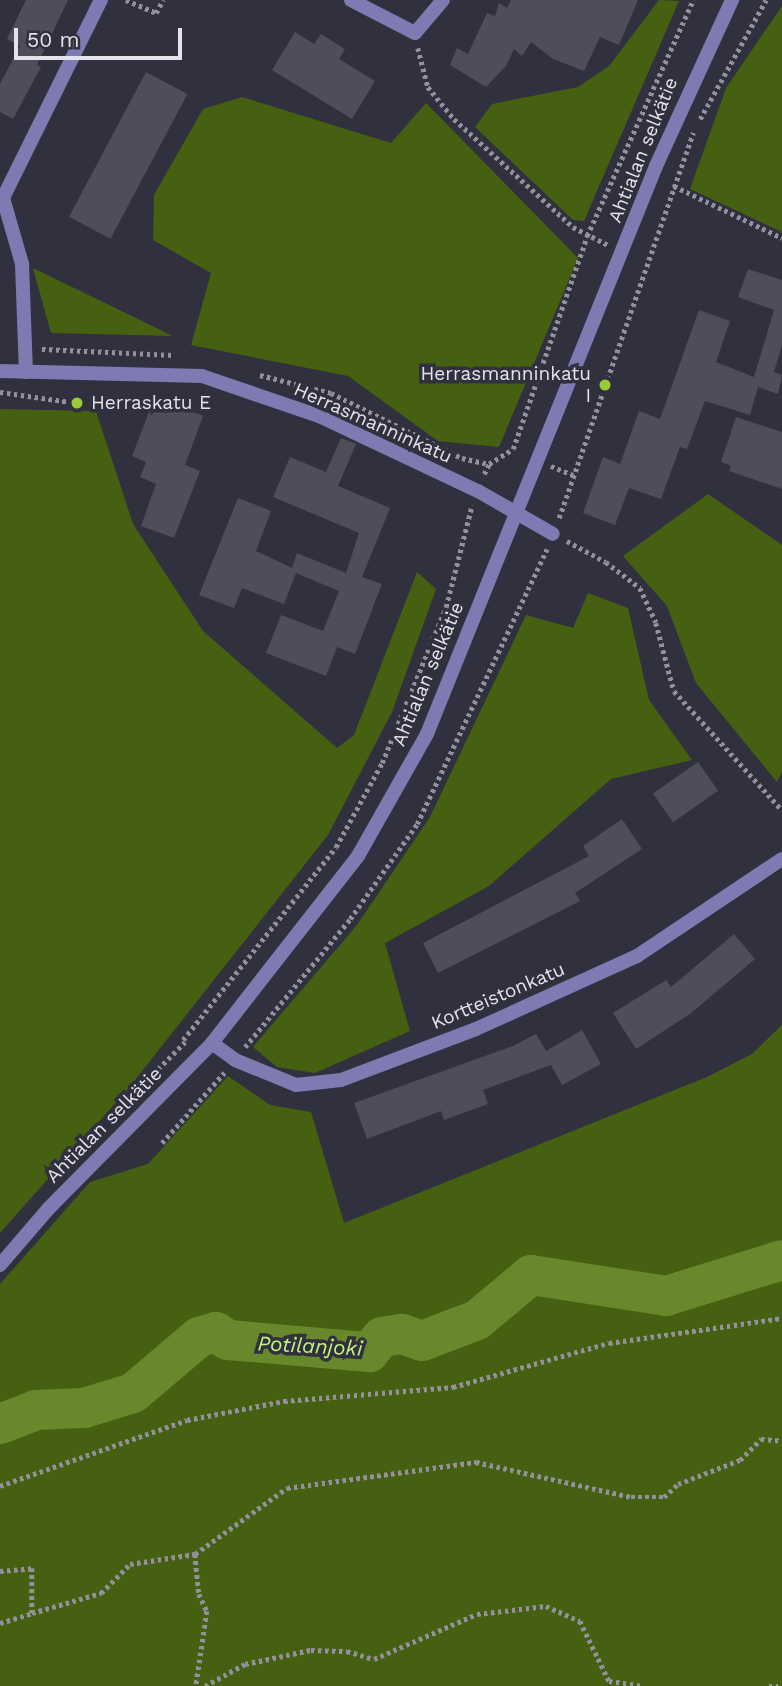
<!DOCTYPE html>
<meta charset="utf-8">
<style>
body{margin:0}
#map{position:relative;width:782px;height:1686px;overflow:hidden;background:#31303e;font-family:"Work Sans",sans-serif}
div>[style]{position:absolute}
.green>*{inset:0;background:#466012}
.river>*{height:40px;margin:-20px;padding:0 20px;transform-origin:20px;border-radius:20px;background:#68892b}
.building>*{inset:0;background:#4e4d5c;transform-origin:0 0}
.path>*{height:4.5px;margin-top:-2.25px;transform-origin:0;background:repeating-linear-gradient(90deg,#92919d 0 3.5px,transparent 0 7px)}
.minor>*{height:14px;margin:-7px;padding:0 7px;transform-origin:7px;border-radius:7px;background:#7f7ab1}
.tertiary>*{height:14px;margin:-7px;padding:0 7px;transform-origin:7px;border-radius:7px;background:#7f7ab1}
.dots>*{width:19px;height:19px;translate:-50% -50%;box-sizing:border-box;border:4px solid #31303e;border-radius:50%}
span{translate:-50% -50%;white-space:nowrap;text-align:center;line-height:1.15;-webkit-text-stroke:7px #31303e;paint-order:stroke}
.street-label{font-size:19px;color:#e3e3ec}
.poi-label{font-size:19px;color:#e3e3ec}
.right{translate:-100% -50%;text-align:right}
.left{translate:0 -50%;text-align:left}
.water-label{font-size:21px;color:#c4f37b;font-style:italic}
.scale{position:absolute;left:14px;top:28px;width:168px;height:32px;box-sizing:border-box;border:4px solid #e3e3ec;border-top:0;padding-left:9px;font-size:21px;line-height:24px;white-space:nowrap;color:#e3e3ec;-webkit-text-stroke:5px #31303e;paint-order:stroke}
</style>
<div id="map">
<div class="green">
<i style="clip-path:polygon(659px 0,679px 1px,584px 221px,573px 220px,475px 127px,492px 104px,578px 87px,609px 66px)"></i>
<i style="clip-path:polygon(782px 6px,782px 232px,690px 189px,726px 88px)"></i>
<i style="clip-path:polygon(242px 97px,391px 143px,426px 103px,578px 258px,499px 447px,438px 441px,348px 376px,191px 345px,211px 273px,153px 240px,154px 195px,203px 109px)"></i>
<i style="clip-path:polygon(33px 268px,173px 336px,51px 333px)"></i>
<i style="clip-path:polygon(0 409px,96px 411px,133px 524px,203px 631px,337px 748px,354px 735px,417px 572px,436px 589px,392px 712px,328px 835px,128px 1089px,0 1233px)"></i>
<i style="clip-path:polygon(708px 494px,782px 545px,782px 772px,777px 782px,696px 683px,667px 606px,623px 556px)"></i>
<i style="clip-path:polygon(588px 593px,628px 608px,649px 700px,692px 760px,611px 779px,489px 886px,385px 943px,410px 1031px,315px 1073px,277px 1067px,253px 1047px,357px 925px,430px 817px,526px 615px,573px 628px)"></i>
<i style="clip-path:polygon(782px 1025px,782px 1686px,0 1686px,0 1284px,90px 1182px,148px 1164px,228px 1076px,270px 1105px,311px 1112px,344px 1223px,707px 1077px,752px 1054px)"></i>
</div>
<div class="river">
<i style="left:0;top:1424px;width:39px;rotate:-21deg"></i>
<i style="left:36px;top:1410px;width:48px;rotate:-2.4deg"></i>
<i style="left:84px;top:1408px;width:51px;rotate:-17deg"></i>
<i style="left:133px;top:1393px;width:87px;rotate:-40.3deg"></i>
<i style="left:199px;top:1337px;width:18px;rotate:-16deg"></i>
<i style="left:216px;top:1332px;width:14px;rotate:34deg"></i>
<i style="left:228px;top:1340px;width:142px;rotate:4.9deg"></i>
<i style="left:369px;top:1352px;width:20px;rotate:-49deg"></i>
<i style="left:382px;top:1337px;width:20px;rotate:-9deg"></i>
<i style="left:402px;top:1334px;width:21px;rotate:19deg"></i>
<i style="left:422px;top:1341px;width:59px;rotate:-20.9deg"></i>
<i style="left:477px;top:1320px;width:70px;rotate:-39.8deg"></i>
<i style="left:531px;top:1275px;width:137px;rotate:8.8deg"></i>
<i style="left:666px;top:1296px;width:121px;rotate:-17.2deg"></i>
</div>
<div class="building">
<i style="clip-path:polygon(26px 0,68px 0,37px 65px,41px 67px,13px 119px,0 112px,0 84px,20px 46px,7px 39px)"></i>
<i style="clip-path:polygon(511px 0,638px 0,619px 45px,600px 37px,584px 71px,553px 59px,531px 42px,522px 56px,514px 49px,506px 66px,486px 87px,450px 65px,457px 48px,468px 54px,487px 13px,495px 16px,499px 3px,507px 8px)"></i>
<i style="clip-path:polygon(295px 32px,314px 44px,321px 34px,345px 49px,339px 59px,375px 81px,352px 119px,272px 70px)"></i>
<i style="left:146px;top:72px;width:47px;height:164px;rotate:28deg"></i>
<i style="clip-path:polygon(748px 269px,782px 280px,782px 344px,774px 372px,782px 375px,778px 394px,758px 387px,750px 415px,705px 401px,687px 449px,680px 447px,661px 499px,629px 488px,615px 525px,583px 513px,603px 457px,620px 464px,639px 411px,660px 419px,699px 310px,730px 321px,716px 362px,754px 377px,774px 310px,738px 297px)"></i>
<i style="clip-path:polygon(155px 396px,203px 416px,185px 465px,200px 471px,174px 538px,141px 526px,156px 484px,140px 477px,146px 462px,132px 456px)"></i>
<i style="clip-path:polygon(736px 417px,782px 432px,782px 489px,729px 471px,731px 466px,721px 462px)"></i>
<i style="clip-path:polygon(341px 438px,356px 444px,338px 486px,390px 508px,362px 577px,382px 584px,355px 654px,337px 647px,326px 676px,266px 653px,281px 615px,323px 631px,339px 591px,296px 573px,284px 604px,242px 588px,234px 608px,199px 595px,238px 498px,271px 511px,256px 551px,292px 568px,297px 553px,346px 573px,359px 533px,273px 497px,290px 457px,326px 472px)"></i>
<i style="left:698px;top:762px;width:35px;height:55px;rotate:55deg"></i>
<i style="clip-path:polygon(622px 819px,642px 849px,575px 893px,580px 901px,438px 973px,423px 943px,589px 856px,583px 846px)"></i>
<i style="clip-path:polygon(734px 934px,755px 959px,690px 1014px,636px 1049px,613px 1013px,666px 980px,671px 987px)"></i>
<i style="clip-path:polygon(582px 1030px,601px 1064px,562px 1085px,551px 1065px,483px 1090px,488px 1104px,444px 1120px,441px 1111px,367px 1139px,354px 1103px,513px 1046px,536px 1034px,546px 1051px)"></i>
</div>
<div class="path">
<i style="left:126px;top:0;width:33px;rotate:23deg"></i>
<i style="left:156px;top:13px;width:15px;rotate:-62deg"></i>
<i style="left:418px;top:48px;width:40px;rotate:75.6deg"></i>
<i style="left:428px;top:87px;width:41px;rotate:50.9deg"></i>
<i style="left:454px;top:119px;width:161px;rotate:42.2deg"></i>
<i style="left:573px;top:227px;width:39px;rotate:27deg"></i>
<i style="left:700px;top:119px;width:136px;rotate:-61deg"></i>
<i style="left:674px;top:186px;width:120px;rotate:25.7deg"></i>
<i style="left:42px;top:349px;width:131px;rotate:2.6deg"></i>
<i style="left:260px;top:375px;width:73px;rotate:14.2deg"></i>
<i style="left:331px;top:393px;width:146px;rotate:26.4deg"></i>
<i style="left:462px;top:458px;width:28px;rotate:13deg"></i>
<i style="left:0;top:392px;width:78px;rotate:8.1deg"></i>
<i style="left:551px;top:466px;width:24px;rotate:22deg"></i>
<i style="left:484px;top:474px;width:11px;rotate:-63deg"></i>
<i style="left:489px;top:464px;width:28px;rotate:-32deg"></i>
<i style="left:513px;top:449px;width:225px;rotate:-70.8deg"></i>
<i style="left:587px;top:236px;width:259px;rotate:-65.8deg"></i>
<i style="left:559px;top:518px;width:408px;rotate:-70.8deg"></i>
<i style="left:567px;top:541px;width:44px;rotate:28.3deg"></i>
<i style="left:606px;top:562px;width:43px;rotate:37.4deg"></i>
<i style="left:640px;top:588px;width:38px;rotate:65deg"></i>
<i style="left:656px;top:623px;width:70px;rotate:75.2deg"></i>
<i style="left:674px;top:691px;width:161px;rotate:47.8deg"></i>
<i style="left:183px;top:1040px;width:246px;rotate:-51.6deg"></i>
<i style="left:336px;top:847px;width:96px;rotate:-61.3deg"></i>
<i style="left:382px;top:763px;width:169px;rotate:-67.7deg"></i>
<i style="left:446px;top:607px;width:105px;rotate:-75.7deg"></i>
<i style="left:245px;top:1047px;width:166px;rotate:-50.6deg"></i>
<i style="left:350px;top:919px;width:116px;rotate:-54.8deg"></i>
<i style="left:417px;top:824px;width:304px;rotate:-64.7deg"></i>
<i style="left:158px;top:1069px;width:38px;rotate:-45deg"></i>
<i style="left:162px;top:1143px;width:94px;rotate:-48.5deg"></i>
<i style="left:0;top:1486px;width:198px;rotate:-19.4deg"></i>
<i style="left:187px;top:1420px;width:99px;rotate:-11.1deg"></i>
<i style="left:284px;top:1401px;width:170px;rotate:-4.7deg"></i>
<i style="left:453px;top:1387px;width:162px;rotate:-15.8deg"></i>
<i style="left:609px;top:1343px;width:175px;rotate:-8.2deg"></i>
<i style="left:195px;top:1554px;width:40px;rotate:84.3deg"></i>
<i style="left:199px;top:1594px;width:19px;rotate:65deg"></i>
<i style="left:207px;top:1611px;width:76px;rotate:98.3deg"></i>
<i style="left:0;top:1571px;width:32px;rotate:-5deg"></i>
<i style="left:32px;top:1568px;width:45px;rotate:90deg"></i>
<i style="left:32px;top:1613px;width:72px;rotate:-16.2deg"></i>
<i style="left:101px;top:1593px;width:41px;rotate:-45deg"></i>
<i style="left:130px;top:1564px;width:66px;rotate:-8.7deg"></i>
<i style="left:195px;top:1554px;width:113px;rotate:-35.7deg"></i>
<i style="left:287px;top:1488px;width:191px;rotate:-7.8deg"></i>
<i style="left:476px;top:1462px;width:159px;rotate:12.7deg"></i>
<i style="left:631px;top:1497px;width:33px"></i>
<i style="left:664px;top:1497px;width:19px;rotate:-43deg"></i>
<i style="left:678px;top:1484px;width:66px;rotate:-21.2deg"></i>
<i style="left:740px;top:1460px;width:30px;rotate:-45deg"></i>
<i style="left:761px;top:1439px;width:21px;rotate:5deg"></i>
<i style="left:0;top:1623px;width:34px;rotate:-17deg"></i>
<i style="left:205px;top:1686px;width:46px;rotate:-28.8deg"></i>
<i style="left:245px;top:1664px;width:67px;rotate:-12deg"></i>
<i style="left:311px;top:1650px;width:36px;rotate:2deg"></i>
<i style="left:347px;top:1651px;width:28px;rotate:17deg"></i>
<i style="left:374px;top:1659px;width:112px;rotate:-23.6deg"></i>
<i style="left:477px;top:1614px;width:69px;rotate:-6.6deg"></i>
<i style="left:546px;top:1606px;width:37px;rotate:24deg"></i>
<i style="left:580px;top:1621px;width:67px;rotate:64.2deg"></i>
<i style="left:609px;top:1681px;width:35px;rotate:8deg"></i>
<i style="left:769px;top:1686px;width:9px"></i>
</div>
<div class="minor">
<i style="left:351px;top:0;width:72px;rotate:27.3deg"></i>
<i style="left:415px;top:33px;width:43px;rotate:-49.7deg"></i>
<i style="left:3px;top:198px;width:221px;rotate:-63.7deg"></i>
<i style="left:3px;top:198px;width:69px;rotate:73.9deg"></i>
<i style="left:22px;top:264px;width:108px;rotate:87.9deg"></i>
<i style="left:0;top:371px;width:202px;rotate:1.4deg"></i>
<i style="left:202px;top:376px;width:124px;rotate:18.9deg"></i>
<i style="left:319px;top:416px;width:176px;rotate:25.3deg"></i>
<i style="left:478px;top:491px;width:86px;rotate:29.8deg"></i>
<i style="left:212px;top:1043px;width:29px;rotate:36deg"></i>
<i style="left:235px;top:1060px;width:66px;rotate:22.3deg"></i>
<i style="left:296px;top:1085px;width:45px;rotate:-6.3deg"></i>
<i style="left:341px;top:1080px;width:144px;rotate:-20.7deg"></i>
<i style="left:476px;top:1029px;width:177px;rotate:-24.4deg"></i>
<i style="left:637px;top:956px;width:174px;rotate:-33.8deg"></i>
</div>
<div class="tertiary">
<i style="left:0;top:1265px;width:75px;rotate:-49.3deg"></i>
<i style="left:49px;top:1208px;width:232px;rotate:-45.3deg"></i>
<i style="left:212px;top:1043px;width:237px;rotate:-52deg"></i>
<i style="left:358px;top:856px;width:140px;rotate:-60.5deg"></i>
<i style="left:427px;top:734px;width:612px;rotate:-68.04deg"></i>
<i style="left:656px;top:166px;width:183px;rotate:-65.4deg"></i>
</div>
<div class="dots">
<i style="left:605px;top:385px;background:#99cb36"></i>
<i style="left:77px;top:403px;background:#99cb36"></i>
</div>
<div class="street-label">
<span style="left:643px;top:150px;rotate:-68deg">Ahtialan selkätie</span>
<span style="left:373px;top:423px;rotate:24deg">Herrasmanninkatu</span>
<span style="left:428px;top:674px;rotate:-67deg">Ahtialan selkätie</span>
<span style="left:498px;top:996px;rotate:-23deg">Kortteistonkatu</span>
<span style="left:104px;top:1125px;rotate:-45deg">Ahtialan selkätie</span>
</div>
<div class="poi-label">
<span class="right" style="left:591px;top:385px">Herrasmanninkatu<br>I</span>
<span class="left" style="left:91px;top:403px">Herraskatu E</span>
</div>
<div class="water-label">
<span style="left:310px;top:1346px;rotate:3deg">Potilanjoki</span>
</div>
<div class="scale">50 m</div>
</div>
